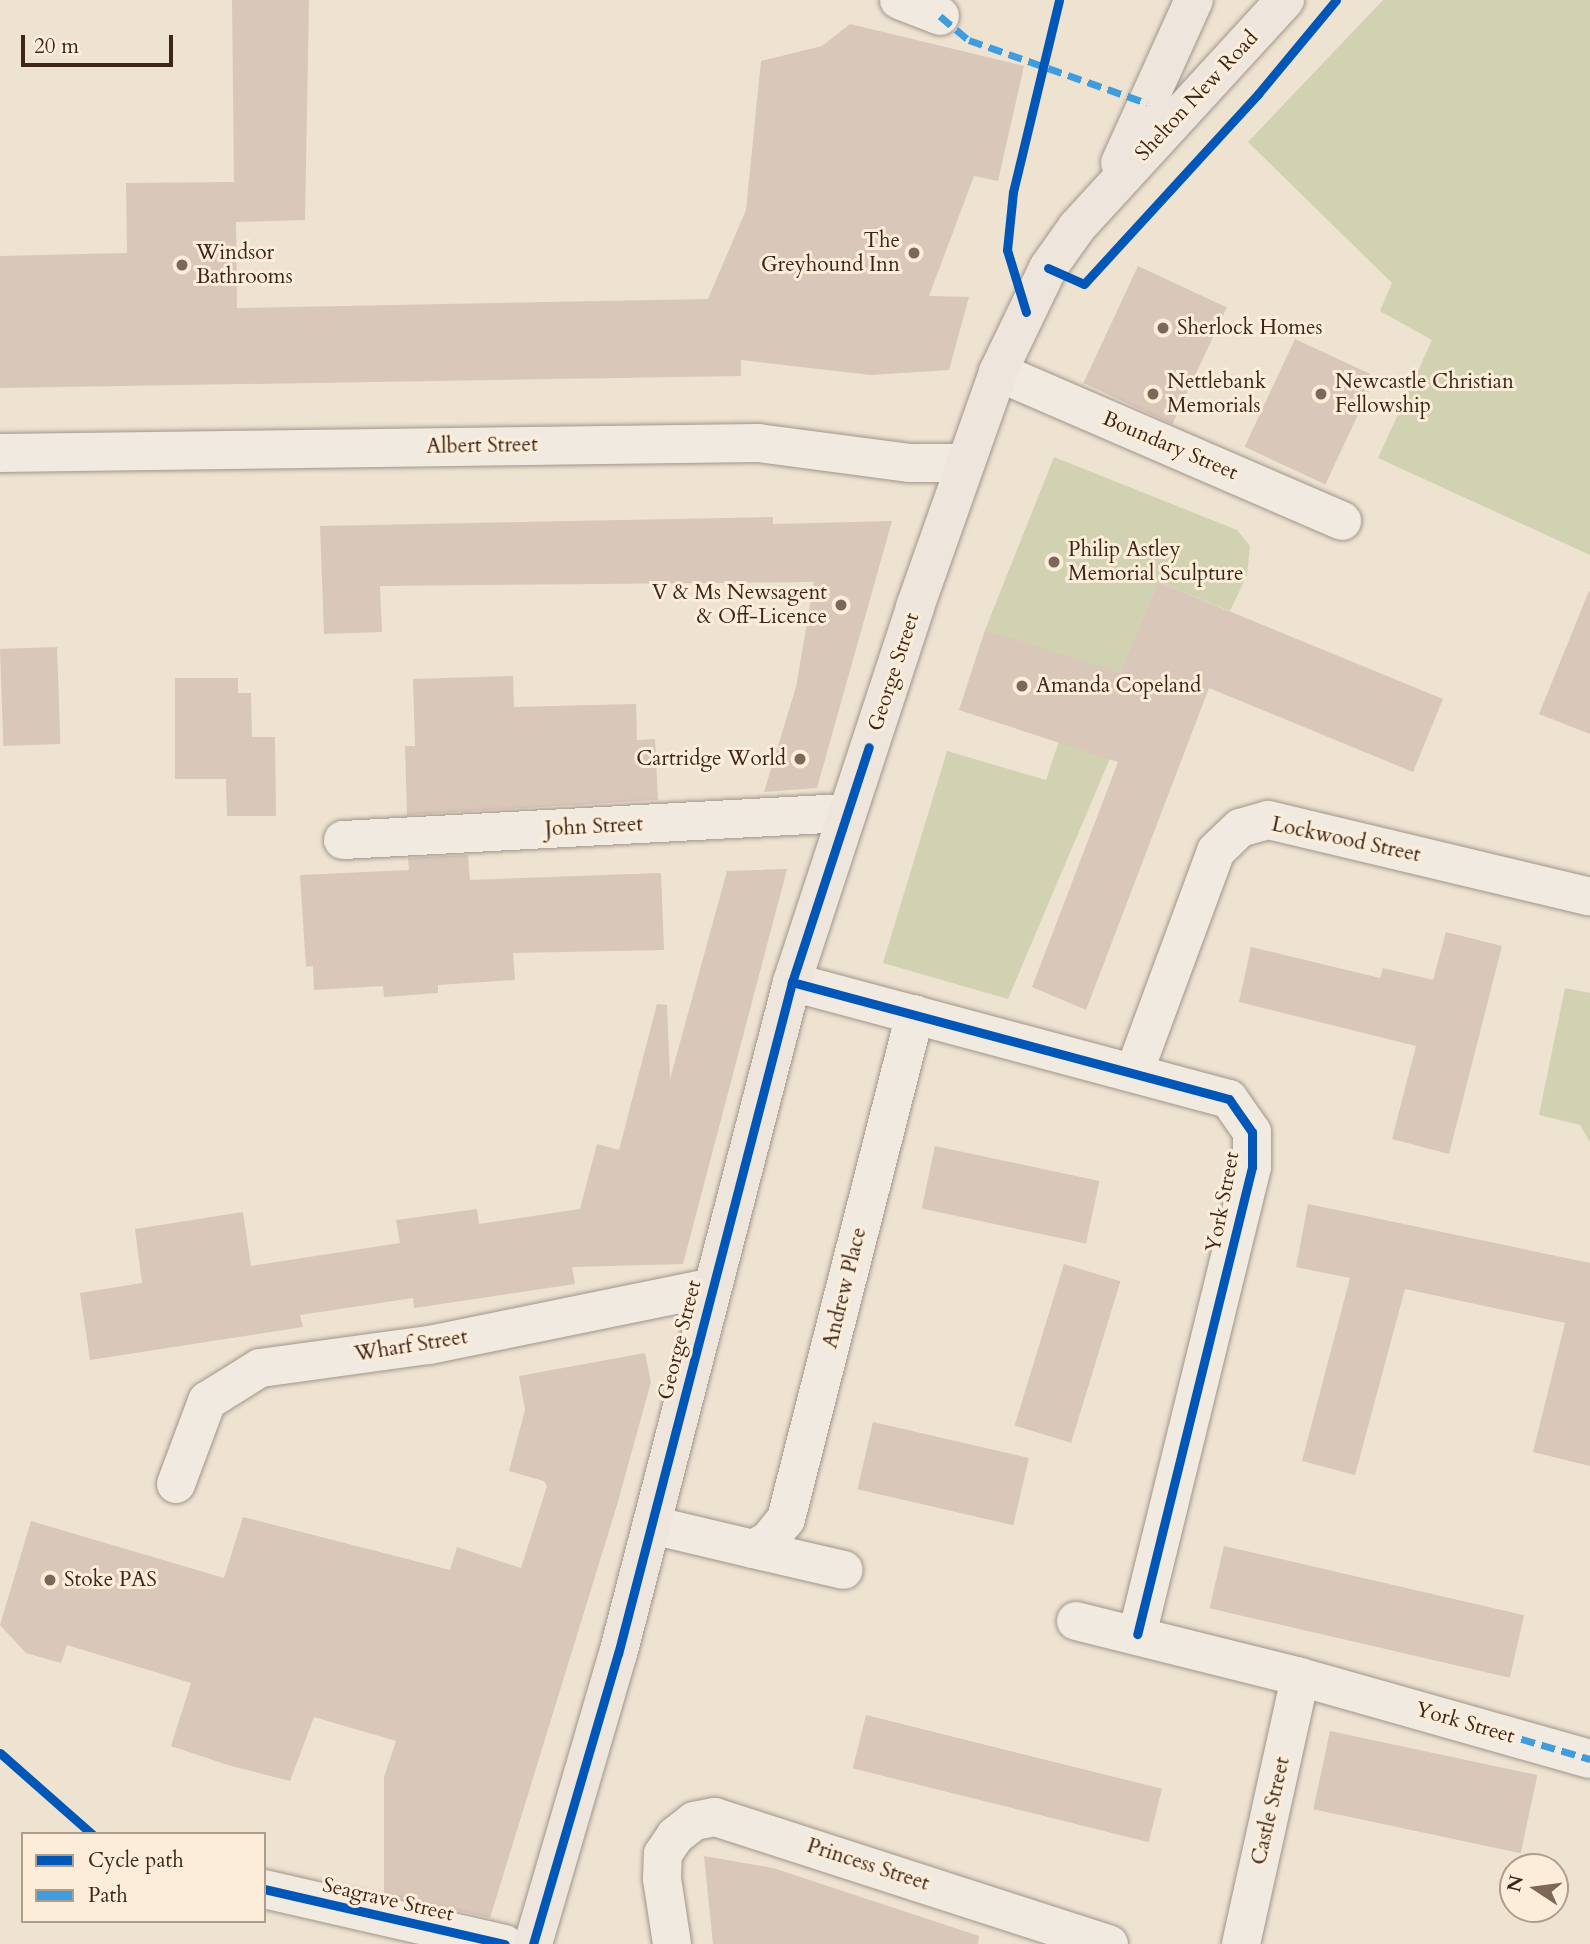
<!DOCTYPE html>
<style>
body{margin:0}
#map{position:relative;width:1590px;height:1944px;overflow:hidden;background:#eee2d1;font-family:Cardo,serif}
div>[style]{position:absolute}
.green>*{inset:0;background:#d1d2b2}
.building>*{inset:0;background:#d9c7b9;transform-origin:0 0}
.roads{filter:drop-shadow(0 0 2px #a0968b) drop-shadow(0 0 2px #a0968b)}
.minor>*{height:38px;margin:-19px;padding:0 19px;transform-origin:19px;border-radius:19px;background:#f1eae1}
.major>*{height:38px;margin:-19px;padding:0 19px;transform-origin:19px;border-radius:19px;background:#eee6dd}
.quiet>*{height:7px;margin-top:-3.5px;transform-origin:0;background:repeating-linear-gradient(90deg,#3f9cdf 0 14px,transparent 0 21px)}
.cycleway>*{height:9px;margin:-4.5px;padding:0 4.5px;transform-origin:4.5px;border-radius:4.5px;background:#0057b8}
.dots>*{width:19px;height:19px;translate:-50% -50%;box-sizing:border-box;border:4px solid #fcedd9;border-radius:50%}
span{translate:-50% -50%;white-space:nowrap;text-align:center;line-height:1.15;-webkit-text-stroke:6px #fcedd9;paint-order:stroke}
.street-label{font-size:21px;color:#3e2519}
.poi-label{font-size:21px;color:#3e2519}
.right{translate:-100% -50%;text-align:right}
.left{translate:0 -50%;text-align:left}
.legend{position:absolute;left:21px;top:1832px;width:245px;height:91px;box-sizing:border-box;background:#fcedd9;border:2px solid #b09d8c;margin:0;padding:9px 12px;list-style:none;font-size:21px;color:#3e2519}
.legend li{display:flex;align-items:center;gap:14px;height:35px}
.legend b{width:35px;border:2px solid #b09d8c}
.north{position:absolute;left:1499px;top:1853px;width:70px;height:70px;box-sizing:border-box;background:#fcedd9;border:2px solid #b09d8c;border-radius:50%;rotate:283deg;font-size:19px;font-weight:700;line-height:28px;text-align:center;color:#3e2519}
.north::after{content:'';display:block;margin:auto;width:24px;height:32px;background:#7c6759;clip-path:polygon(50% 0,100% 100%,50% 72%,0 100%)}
.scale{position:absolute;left:21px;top:35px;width:152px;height:32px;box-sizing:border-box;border:4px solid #3e2519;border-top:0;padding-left:9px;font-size:21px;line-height:24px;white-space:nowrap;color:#3e2519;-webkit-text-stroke:5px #fcedd9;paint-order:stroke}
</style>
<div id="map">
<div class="green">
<i style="clip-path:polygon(1383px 0,1590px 0,1590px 555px,1378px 458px,1432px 340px,1380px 311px,1392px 283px,1248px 142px)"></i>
<i style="clip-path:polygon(1054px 457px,1237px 530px,1250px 546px,1247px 575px,1230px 611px,1158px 582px,1119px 676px,985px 630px)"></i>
<i style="clip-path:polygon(1069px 711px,1122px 730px,1008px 999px,883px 963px,947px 751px,1046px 780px)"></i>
<i style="clip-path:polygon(1565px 988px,1590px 993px,1590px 1142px,1580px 1125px,1539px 1115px)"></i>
</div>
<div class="building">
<i style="clip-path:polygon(232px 0,309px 0,305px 220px,236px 222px,237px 308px,708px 299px,746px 210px,761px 61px,822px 46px,850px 24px,1024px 66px,998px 181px,974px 176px,929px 296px,969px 297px,949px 370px,871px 375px,741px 360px,741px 376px,0 388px,0 256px,127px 253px,126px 183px,234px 182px)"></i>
<i style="left:1138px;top:266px;width:98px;height:129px;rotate:25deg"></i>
<i style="left:1295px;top:339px;width:89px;height:119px;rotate:25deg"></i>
<i style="clip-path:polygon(773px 517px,773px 524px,892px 521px,817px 788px,764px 792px,796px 687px,814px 582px,380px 586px,382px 632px,324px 634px,320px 526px)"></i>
<i style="clip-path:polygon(1158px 582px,1443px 699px,1413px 772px,1209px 688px,1086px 1010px,1032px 987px,1118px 762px,959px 710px,985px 630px,1120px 673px)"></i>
<i style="clip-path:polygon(1589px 591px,1590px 592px,1590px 734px,1539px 714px)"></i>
<i style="left:57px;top:647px;width:97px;height:57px;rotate:88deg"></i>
<i style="clip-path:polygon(513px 676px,514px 707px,636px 704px,637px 740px,655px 739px,658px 800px,407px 815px,405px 746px,415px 746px,413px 679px)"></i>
<i style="clip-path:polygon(175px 678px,238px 678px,238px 693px,251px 693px,252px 737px,275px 737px,276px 816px,227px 816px,226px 779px,175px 779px)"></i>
<i style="clip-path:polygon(468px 855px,470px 880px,661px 873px,664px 950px,513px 953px,515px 980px,438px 985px,438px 993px,384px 997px,383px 986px,314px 990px,313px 966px,306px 967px,300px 875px,409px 870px,408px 858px)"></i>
<i style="clip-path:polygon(787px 869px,683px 1264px,572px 1267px,575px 1284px,414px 1308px,413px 1298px,300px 1315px,303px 1327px,90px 1360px,80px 1293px,142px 1283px,135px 1229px,243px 1212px,251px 1266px,400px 1243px,396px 1220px,477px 1209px,479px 1224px,580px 1209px,597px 1144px,619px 1150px,657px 1004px,667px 1005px,670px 1079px,727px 871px)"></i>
<i style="clip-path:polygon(1446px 932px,1502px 946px,1449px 1154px,1392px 1139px,1416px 1046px,1239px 1002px,1251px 947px,1380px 978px,1383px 968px,1433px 980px)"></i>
<i style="left:935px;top:1146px;width:168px;height:64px;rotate:12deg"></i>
<i style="clip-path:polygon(1308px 1204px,1590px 1263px,1590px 1466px,1533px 1452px,1565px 1323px,1405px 1289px,1355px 1475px,1302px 1461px,1350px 1278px,1296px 1267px)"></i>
<i style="left:1064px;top:1264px;width:59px;height:169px;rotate:17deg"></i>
<i style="clip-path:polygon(645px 1353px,651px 1382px,617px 1505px,490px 1918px,384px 1894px,384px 1777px,396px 1741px,314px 1717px,290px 1781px,231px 1766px,171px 1746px,191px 1683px,67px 1645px,61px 1663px,26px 1653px,0 1625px,31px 1521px,224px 1578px,243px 1517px,450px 1570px,457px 1547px,521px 1568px,547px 1486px,544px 1481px,509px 1471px,525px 1410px,519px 1376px)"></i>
<i style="left:873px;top:1422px;width:160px;height:69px;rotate:13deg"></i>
<i style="left:1224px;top:1546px;width:308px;height:64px;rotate:13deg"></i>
<i style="left:866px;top:1715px;width:305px;height:55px;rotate:14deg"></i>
<i style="left:1330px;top:1731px;width:212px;height:80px;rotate:12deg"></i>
<i style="clip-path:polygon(704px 1856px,773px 1868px,979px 1936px,978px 1944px,713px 1944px)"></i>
</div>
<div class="roads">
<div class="minor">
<i style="left:899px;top:0;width:44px;rotate:21.3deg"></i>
<i style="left:998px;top:372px;width:375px;rotate:23.4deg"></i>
<i style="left:0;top:453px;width:758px;rotate:-0.76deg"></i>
<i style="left:758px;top:443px;width:152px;rotate:7.5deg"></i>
<i style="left:909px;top:463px;width:55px"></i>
<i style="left:343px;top:840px;width:503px;rotate:-3.08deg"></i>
<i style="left:792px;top:982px;width:452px;rotate:15deg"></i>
<i style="left:1229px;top:1099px;width:40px;rotate:55.1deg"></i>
<i style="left:1252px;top:1132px;width:35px;rotate:90deg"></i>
<i style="left:1252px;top:1167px;width:481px;rotate:103.8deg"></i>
<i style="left:1135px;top:1070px;width:233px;rotate:-69.7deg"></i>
<i style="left:1216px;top:851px;width:33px;rotate:-44deg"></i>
<i style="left:1240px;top:828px;width:29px;rotate:-16deg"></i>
<i style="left:1268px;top:820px;width:331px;rotate:13.4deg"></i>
<i style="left:176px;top:1484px;width:89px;rotate:-69.5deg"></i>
<i style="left:207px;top:1401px;width:62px;rotate:-31.9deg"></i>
<i style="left:260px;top:1368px;width:171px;rotate:-7.8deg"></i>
<i style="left:429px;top:1345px;width:287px;rotate:-11.5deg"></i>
<i style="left:652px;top:1525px;width:104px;rotate:13.4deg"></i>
<i style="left:753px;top:1549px;width:18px;rotate:-29deg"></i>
<i style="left:769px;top:1540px;width:27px;rotate:-51deg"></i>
<i style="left:786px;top:1519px;width:521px;rotate:-75.67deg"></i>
<i style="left:753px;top:1549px;width:93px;rotate:13deg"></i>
<i style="left:1076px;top:1621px;width:231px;rotate:14deg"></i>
<i style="left:1300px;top:1677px;width:301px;rotate:15.8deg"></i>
<i style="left:264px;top:1889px;width:247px;rotate:12.9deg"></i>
<i style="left:672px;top:1944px;width:66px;rotate:-98.7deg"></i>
<i style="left:662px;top:1879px;width:25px;rotate:-88deg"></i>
<i style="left:663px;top:1854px;width:22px;rotate:-56deg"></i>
<i style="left:675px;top:1836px;width:24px;rotate:-38deg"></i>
<i style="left:694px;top:1821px;width:21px;rotate:-11deg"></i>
<i style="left:715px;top:1817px;width:414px;rotate:17.9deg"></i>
<i style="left:1241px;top:1944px;width:273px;rotate:-77.5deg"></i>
</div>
<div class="major">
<i style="left:1120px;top:163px;width:179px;rotate:-65.6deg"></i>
<i style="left:533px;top:1944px;width:302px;rotate:-73.7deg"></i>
<i style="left:618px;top:1654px;width:694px;rotate:-75.48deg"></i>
<i style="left:792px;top:982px;width:395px;rotate:-71.8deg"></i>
<i style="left:915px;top:607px;width:249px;rotate:-70.5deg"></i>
<i style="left:998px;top:372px;width:115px;rotate:-64.3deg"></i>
<i style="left:1048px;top:268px;width:50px;rotate:-54.7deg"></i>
<i style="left:1077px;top:227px;width:308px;rotate:-47.5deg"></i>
</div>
</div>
<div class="quiet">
<i style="left:940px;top:16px;width:38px;rotate:40deg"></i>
<i style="left:969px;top:40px;width:189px;rotate:19.5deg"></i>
<i style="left:1481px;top:1727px;width:114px;rotate:16.4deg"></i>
</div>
<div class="cycleway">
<i style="left:1048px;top:268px;width:39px;rotate:24deg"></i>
<i style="left:1084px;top:284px;width:258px;rotate:-47.5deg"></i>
<i style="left:1258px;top:94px;width:122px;rotate:-50.3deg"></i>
<i style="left:1026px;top:312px;width:65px;rotate:-107deg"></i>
<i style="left:1007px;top:250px;width:58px;rotate:-84.1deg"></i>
<i style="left:1013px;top:192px;width:197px;rotate:-76.5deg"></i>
<i style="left:792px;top:982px;width:452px;rotate:15deg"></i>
<i style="left:1229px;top:1099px;width:40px;rotate:55.1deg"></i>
<i style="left:1252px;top:1132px;width:35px;rotate:90deg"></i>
<i style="left:1252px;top:1167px;width:481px;rotate:103.8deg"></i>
<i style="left:0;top:1753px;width:123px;rotate:41.4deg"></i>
<i style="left:264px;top:1889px;width:247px;rotate:12.9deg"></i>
<i style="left:533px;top:1944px;width:302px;rotate:-73.7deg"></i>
<i style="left:618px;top:1654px;width:694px;rotate:-75.48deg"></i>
<i style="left:792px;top:982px;width:247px;rotate:-71.9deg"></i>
</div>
<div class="dots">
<i style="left:914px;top:253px;background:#7c6759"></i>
<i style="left:182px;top:265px;background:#7c6759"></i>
<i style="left:1163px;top:328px;background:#7c6759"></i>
<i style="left:1153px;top:394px;background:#7c6759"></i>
<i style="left:1321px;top:394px;background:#7c6759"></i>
<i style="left:1054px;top:562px;background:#7c6759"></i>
<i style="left:841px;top:605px;background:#7c6759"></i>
<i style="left:1022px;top:686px;background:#7c6759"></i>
<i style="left:800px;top:759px;background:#7c6759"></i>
<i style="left:50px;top:1580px;background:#7c6759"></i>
</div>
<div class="street-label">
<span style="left:1197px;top:96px;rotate:-47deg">Shelton New Road</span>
<span style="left:482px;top:446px;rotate:-1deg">Albert Street</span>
<span style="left:1170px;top:446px;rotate:23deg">Boundary Street</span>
<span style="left:894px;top:672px;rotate:-72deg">George Street</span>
<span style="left:594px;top:827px;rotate:-3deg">John Street</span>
<span style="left:1346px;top:840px;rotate:12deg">Lockwood Street</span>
<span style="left:1223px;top:1202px;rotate:-79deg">York Street</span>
<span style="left:845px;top:1288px;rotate:-76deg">Andrew Place</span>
<span style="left:680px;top:1340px;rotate:-76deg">George Street</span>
<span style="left:411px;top:1346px;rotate:-9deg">Wharf Street</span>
<span style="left:1465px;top:1723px;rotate:16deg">York Street</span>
<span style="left:1271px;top:1811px;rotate:-77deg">Castle Street</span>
<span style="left:868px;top:1865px;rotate:18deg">Princess Street</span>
<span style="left:388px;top:1900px;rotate:13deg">Seagrave Street</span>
</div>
<div class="poi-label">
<span class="right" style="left:900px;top:253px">The<br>Greyhound Inn</span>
<span class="left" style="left:196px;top:265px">Windsor<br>Bathrooms</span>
<span class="left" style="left:1177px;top:328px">Sherlock Homes</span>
<span class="left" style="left:1167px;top:394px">Nettlebank<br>Memorials</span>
<span class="left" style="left:1335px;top:394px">Newcastle Christian<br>Fellowship</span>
<span class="left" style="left:1068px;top:562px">Philip Astley<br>Memorial Sculpture</span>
<span class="right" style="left:827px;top:605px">V &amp; Ms Newsagent<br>&amp; Off-Licence</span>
<span class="left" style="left:1036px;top:686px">Amanda Copeland</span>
<span class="right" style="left:786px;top:759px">Cartridge World</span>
<span class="left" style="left:64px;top:1580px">Stoke PAS</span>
</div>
<ul class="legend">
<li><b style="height:9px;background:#0057b8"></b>Cycle path</li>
<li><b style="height:9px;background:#3f9cdf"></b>Path</li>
</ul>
<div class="north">N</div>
<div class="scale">20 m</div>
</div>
